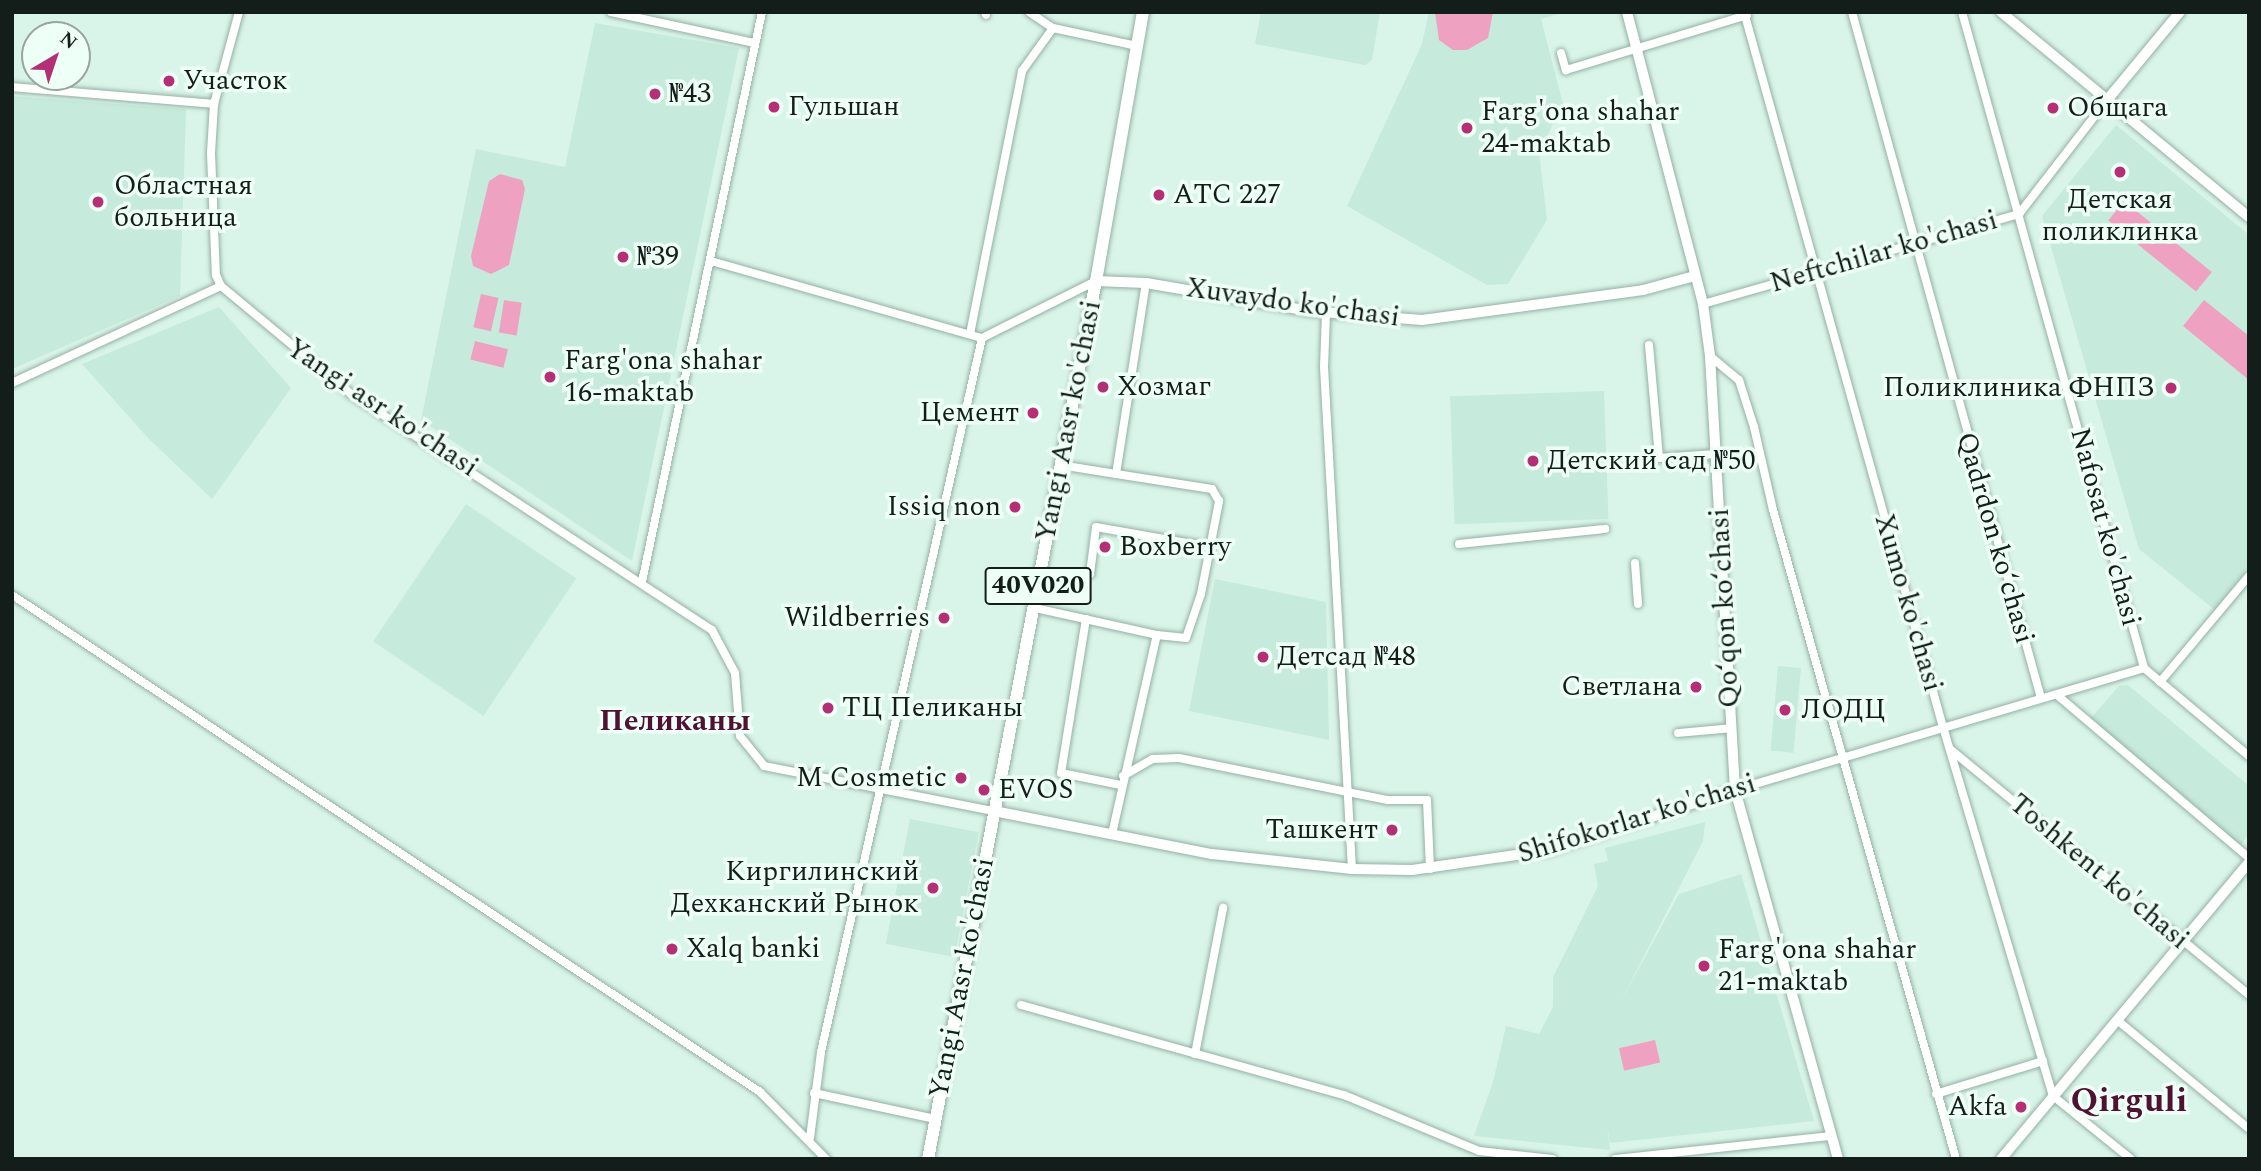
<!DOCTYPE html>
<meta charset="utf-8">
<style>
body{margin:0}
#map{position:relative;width:2261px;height:1171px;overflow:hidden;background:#d9f5e9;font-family:Spectral,serif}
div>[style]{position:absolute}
.built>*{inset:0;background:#c6eadb;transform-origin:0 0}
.green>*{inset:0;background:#efa1c1;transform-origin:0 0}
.roads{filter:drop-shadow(0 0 2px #95b0a5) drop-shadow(0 0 2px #95b0a5)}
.minor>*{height:8px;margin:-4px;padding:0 4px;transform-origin:4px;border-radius:4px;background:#fff}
.tertiary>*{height:10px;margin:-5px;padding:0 5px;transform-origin:5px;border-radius:5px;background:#fff}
.primary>*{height:12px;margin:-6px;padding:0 6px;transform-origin:6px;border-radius:6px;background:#fff}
.dots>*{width:19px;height:19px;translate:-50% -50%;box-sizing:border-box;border:4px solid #eefff8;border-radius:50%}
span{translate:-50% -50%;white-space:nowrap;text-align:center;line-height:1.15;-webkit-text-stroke:7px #eefff8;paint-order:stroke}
.shield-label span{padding:2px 5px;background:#eefff8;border:2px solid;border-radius:5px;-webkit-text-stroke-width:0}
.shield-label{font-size:26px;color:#131d19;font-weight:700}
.poi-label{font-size:28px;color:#131d19}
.left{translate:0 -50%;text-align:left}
.right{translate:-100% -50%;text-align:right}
.street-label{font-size:28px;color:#131d19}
.neighbourhood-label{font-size:30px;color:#511132;font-weight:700}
.district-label{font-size:35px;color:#511132;font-weight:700}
.frame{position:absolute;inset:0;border:14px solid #131d19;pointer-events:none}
.north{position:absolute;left:21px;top:21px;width:70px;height:70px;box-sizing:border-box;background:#eefff8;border:2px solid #96a59f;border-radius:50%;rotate:39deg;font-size:19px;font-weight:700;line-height:28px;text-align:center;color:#131d19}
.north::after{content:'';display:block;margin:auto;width:24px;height:32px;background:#b42f75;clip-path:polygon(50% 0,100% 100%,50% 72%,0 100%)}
</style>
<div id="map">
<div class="built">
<i style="clip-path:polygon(1261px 12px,1380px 12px,1372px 60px,1365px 65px,1255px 44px)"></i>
<i style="clip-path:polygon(1429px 12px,1566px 12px,1541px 19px,1563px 104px,1539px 152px,1547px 220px,1508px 284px,1487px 285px,1347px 206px,1422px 44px)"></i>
<i style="clip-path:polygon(595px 23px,739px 48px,632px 561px,421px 420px,476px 149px,565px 167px)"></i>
<i style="clip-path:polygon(12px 96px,186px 109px,180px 296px,12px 369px)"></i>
<i style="clip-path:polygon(2116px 125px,2249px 235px,2249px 567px,2215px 610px,2139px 549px,2042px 216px)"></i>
<i style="clip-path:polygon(219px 307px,291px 388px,212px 499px,147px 437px,82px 364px)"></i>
<i style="left:1604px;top:391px;width:128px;height:154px;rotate:88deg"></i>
<i style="left:466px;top:504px;width:133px;height:166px;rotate:34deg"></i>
<i style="clip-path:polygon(1215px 579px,1326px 602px,1329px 740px,1189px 711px)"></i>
<i style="left:1778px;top:666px;width:23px;height:85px;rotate:5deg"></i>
<i style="clip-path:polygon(2128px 685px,2249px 786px,2249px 834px,2240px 846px,2090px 719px,2119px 686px)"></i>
<i style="left:910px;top:819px;width:70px;height:127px;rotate:11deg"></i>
<i style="clip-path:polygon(1705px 822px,1703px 841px,1619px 1005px,1679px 894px,1741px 874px,1814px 1121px,1610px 1143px,1607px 1124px,1610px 1150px,1474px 1136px,1493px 1082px,1506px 1026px,1539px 1034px,1553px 1007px,1553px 977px,1598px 886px,1594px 864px,1608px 861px,1605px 848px)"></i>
</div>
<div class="green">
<i style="clip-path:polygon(1435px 12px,1493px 12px,1488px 38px,1467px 50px,1453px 50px,1439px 40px)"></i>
<i style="clip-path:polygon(500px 174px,522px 180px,525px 189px,509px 265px,491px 274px,473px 266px,471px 256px,489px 181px)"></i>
<i style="left:2124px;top:201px;width:113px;height:25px;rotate:39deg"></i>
<i style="left:481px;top:294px;width:18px;height:34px;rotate:13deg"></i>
<i style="left:504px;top:300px;width:18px;height:33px;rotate:9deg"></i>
<i style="clip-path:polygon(2204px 300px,2249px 336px,2249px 380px,2183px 326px)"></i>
<i style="left:475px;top:341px;width:34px;height:19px;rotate:14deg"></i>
<i style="left:1655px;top:1040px;width:23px;height:37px;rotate:77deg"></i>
</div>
<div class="roads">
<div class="minor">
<i style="left:239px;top:12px;width:95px;rotate:105.2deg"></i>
<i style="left:214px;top:104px;width:49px;rotate:93.5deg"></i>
<i style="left:211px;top:153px;width:122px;rotate:87.7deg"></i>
<i style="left:216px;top:275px;width:12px;rotate:66deg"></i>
<i style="left:221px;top:286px;width:169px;rotate:39.7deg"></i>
<i style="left:351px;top:394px;width:431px;rotate:33.2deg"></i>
<i style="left:712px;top:630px;width:49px;rotate:61.9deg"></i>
<i style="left:735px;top:673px;width:63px;rotate:85.5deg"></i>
<i style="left:740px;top:736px;width:38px;rotate:51deg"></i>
<i style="left:764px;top:766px;width:234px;rotate:11.1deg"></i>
<i style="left:611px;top:12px;width:146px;rotate:12.2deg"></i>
<i style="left:985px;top:12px;width:3px;rotate:72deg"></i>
<i style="left:1029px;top:12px;width:29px;rotate:34deg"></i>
<i style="left:1053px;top:28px;width:86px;rotate:12.1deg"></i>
<i style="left:1744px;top:12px;width:742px;rotate:74.45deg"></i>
<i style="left:1943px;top:727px;width:385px;rotate:73.4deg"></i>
<i style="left:2053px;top:1096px;width:100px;rotate:38.9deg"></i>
<i style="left:1852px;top:12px;width:712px;rotate:74.6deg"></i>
<i style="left:1962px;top:12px;width:681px;rotate:74.49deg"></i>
<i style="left:2144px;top:668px;width:137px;rotate:40deg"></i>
<i style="left:1561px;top:53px;width:18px;rotate:74deg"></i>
<i style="left:1566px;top:70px;width:189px;rotate:-16.9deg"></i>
<i style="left:12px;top:87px;width:203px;rotate:4.8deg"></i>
<i style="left:711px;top:261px;width:282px;rotate:15.9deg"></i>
<i style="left:982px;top:338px;width:127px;rotate:-26.6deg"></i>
<i style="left:1703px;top:304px;width:329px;rotate:-15.9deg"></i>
<i style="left:2019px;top:214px;width:145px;rotate:-52.3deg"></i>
<i style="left:1326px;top:313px;width:54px;rotate:92.1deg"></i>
<i style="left:1324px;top:367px;width:503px;rotate:86.81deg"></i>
<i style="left:970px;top:334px;width:268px;rotate:-78.8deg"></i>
<i style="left:1022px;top:71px;width:53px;rotate:-54.2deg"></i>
<i style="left:1649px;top:345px;width:113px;rotate:84.9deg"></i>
<i style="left:1659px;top:458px;width:57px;rotate:-4deg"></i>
<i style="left:1710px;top:356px;width:38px;rotate:40deg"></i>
<i style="left:1739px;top:380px;width:49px;rotate:72.3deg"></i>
<i style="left:1754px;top:427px;width:85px;rotate:77.1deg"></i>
<i style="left:1773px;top:510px;width:674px;rotate:74.25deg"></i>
<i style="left:12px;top:383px;width:230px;rotate:-24.9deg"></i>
<i style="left:1060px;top:465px;width:57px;rotate:9.1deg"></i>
<i style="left:1459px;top:544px;width:147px;rotate:-5.9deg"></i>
<i style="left:1635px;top:563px;width:41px;rotate:85.8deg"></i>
<i style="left:1090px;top:574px;width:47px;rotate:-82.7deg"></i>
<i style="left:1096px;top:527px;width:115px;rotate:10deg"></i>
<i style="left:642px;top:582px;width:582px;rotate:-78.11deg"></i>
<i style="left:12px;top:595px;width:898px;rotate:33.6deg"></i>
<i style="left:760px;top:1092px;width:94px;rotate:45.4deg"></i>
<i style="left:1035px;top:608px;width:125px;rotate:12.5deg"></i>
<i style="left:1086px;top:619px;width:156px;rotate:99.2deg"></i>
<i style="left:1061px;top:773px;width:61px;rotate:11.3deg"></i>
<i style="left:2160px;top:682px;width:138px;rotate:-50deg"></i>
<i style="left:2057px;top:695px;width:252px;rotate:40.3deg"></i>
<i style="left:1678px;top:733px;width:54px;rotate:-5.3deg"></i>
<i style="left:1951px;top:750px;width:386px;rotate:39.4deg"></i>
<i style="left:1123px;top:776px;width:34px;rotate:-30deg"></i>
<i style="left:1153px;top:759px;width:26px;rotate:-2deg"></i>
<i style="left:1179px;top:758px;width:213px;rotate:11.4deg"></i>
<i style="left:1388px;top:800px;width:39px"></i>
<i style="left:1427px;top:800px;width:69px;rotate:87.5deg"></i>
<i style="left:1735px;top:790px;width:427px;rotate:-16.6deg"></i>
<i style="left:1112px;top:834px;width:204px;rotate:-77.3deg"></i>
<i style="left:1157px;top:635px;width:29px;rotate:6deg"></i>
<i style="left:1186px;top:638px;width:46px;rotate:-71.2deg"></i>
<i style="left:1201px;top:594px;width:95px;rotate:-79deg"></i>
<i style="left:1219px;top:501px;width:14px;rotate:-120deg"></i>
<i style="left:1212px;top:489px;width:97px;rotate:-171.1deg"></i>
<i style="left:1116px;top:474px;width:193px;rotate:-81.1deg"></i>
<i style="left:1021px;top:1005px;width:335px;rotate:15.6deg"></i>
<i style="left:1344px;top:1095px;width:146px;rotate:22.5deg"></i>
<i style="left:1479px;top:1151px;width:74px;rotate:6.2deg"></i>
<i style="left:2117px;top:1020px;width:171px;rotate:39.5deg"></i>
<i style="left:1195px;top:1054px;width:149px;rotate:-79.1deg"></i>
<i style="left:814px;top:1093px;width:124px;rotate:12.1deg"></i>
<i style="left:1936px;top:1094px;width:112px;rotate:-17.1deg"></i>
<i style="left:810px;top:1138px;width:87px;rotate:-82.7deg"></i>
<i style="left:821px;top:1052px;width:732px;rotate:-77.29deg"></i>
<i style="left:1615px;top:1159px;width:216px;rotate:-6.1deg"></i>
</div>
<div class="tertiary">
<i style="left:1627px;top:12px;width:302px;rotate:75.4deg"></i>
<i style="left:1703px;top:304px;width:52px;rotate:82.3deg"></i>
<i style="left:1710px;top:356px;width:435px;rotate:86.7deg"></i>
<i style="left:1735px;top:790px;width:383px;rotate:74.4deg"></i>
<i style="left:2001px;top:12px;width:322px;rotate:39.6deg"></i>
<i style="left:2108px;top:99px;width:113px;rotate:-50.4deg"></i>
<i style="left:1096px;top:281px;width:50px;rotate:2.3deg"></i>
<i style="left:1146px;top:283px;width:166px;rotate:9.7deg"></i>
<i style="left:1310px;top:311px;width:112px;rotate:4.6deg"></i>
<i style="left:1422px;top:320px;width:223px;rotate:-7.7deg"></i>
<i style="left:1643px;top:290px;width:54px;rotate:-15.1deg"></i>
<i style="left:994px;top:811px;width:222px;rotate:11.2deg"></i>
<i style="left:1212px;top:854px;width:141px;rotate:6.1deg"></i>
<i style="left:1352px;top:869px;width:60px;rotate:1deg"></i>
<i style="left:1412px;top:870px;width:139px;rotate:-8.2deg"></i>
<i style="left:1550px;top:850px;width:194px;rotate:-18deg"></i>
<i style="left:2001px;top:1159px;width:387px;rotate:-50.1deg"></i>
</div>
<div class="primary">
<i style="left:928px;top:1159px;width:894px;rotate:-79.17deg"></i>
<i style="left:1096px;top:281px;width:273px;rotate:-80.1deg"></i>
</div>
</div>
<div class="dots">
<i style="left:169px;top:81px;background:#b42f75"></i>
<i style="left:655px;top:94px;background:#b42f75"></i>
<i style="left:774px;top:107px;background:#b42f75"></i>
<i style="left:2053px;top:108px;background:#b42f75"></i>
<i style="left:1467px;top:128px;background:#b42f75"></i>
<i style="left:2120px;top:172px;background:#b42f75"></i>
<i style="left:1159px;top:195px;background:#b42f75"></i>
<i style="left:98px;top:202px;background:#b42f75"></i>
<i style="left:623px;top:257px;background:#b42f75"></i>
<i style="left:550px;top:377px;background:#b42f75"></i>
<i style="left:1103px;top:387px;background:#b42f75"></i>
<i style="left:2171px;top:388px;background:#b42f75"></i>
<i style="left:1033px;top:413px;background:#b42f75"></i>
<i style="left:1533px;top:461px;background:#b42f75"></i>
<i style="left:1015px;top:507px;background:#b42f75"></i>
<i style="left:1105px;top:547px;background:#b42f75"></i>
<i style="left:944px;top:618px;background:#b42f75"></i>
<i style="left:1263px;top:657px;background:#b42f75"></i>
<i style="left:1696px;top:687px;background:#b42f75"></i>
<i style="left:828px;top:708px;background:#b42f75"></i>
<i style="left:1785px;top:710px;background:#b42f75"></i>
<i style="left:961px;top:778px;background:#b42f75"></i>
<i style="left:984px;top:790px;background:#b42f75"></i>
<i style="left:1392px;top:830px;background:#b42f75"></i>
<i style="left:933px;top:888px;background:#b42f75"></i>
<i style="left:672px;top:949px;background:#b42f75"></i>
<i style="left:1704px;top:966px;background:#b42f75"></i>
<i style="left:2021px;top:1107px;background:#b42f75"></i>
</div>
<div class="shield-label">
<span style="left:1038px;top:586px">40V020</span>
</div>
<div class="poi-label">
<span class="left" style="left:183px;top:81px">Участок</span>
<span class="left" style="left:669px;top:94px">№43</span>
<span class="left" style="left:788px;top:107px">Гульшан</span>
<span class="left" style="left:2067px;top:108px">Общага</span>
<span class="left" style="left:1481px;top:128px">Farg'ona shahar<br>24-maktab</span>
<span class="left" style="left:114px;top:202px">Областная<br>больница</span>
<span class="left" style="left:1173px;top:195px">АТС 227</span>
<span style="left:2120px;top:216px">Детская<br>поликлинка</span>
<span class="left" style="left:637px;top:257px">№39</span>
<span class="left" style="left:564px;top:377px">Farg'ona shahar<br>16-maktab</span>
<span class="left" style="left:1117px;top:387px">Хозмаг</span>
<span class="right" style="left:2155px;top:388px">Поликлиника ФНПЗ</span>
<span class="right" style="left:1019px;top:413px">Цемент</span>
<span class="left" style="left:1547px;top:461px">Детский сад №50</span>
<span class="right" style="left:1001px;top:507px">Issiq non</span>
<span class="left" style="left:1119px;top:547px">Boxberry</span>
<span class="right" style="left:930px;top:618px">Wildberries</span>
<span class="left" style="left:1277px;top:657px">Детсад №48</span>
<span class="right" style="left:1682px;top:687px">Светлана</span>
<span class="left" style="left:842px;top:708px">ТЦ Пеликаны</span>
<span class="left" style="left:1801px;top:710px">ЛОДЦ</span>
<span class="right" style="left:947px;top:778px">M Cosmetic</span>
<span class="left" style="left:998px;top:790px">EVOS</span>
<span class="right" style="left:1378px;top:830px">Ташкент</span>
<span class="right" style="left:919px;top:888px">Киргилинский<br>Дехканский Рынок</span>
<span class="left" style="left:686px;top:949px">Xalq banki</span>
<span class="left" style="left:1718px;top:966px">Farg'ona shahar<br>21-maktab</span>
<span class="right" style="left:2007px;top:1107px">Akfa</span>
</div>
<div class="street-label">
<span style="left:1884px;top:252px;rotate:-16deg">Neftchilar ko'chasi</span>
<span style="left:1293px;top:303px;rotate:8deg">Xuvaydo ko'chasi</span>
<span style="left:382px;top:408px;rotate:34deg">Yangi asr ko'chasi</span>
<span style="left:1069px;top:421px;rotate:-79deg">Yangi Aasr ko'chasi</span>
<span style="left:2105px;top:527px;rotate:75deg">Nafosat ko'chasi</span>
<span style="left:1995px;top:538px;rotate:74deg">Qadrdon koʻchasi</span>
<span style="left:1908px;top:603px;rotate:74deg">Xumo ko'chasi</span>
<span style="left:1725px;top:608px;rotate:-93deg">Qoʻqon koʻchasi</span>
<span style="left:1637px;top:819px;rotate:-17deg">Shifokorlar ko'chasi</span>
<span style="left:2099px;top:872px;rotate:40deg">Toshkent ko'chasi</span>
<span style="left:962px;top:978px;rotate:-79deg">Yangi Aasr ko'chasi</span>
</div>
<div class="neighbourhood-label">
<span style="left:675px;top:721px">Пеликаны</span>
</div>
<div class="district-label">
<span style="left:2129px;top:1101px">Qirguli</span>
</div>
<div class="frame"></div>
<div class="north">N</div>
</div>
